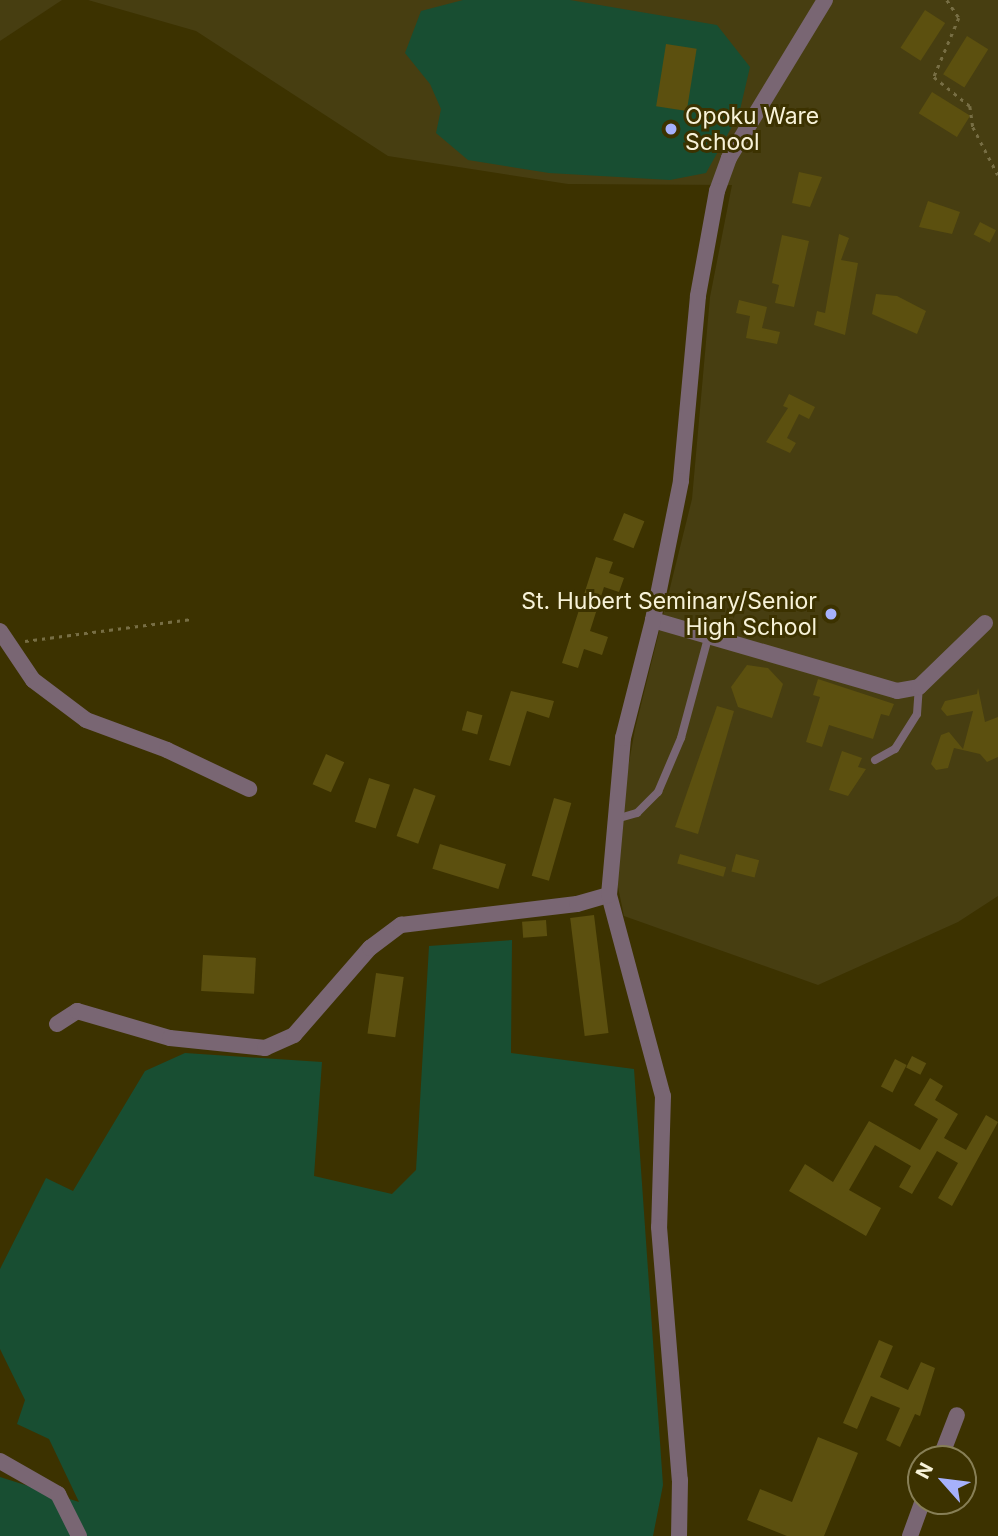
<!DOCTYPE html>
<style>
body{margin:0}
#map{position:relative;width:998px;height:1536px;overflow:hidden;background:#3c3200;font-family:Inter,sans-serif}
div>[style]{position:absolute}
.built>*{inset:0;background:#473e11}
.green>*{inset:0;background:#184e32}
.building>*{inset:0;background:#5c500f;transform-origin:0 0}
.path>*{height:2.5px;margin-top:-1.25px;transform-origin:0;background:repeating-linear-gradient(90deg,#776e44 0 3.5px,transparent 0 8.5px)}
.service>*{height:8px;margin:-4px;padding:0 4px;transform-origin:4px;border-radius:4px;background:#796673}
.minor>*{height:16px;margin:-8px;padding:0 8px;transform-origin:8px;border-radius:8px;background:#796673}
.dots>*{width:19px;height:19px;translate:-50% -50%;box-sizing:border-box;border:4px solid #3c3200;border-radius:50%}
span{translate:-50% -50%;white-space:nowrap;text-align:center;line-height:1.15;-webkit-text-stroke:6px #3c3200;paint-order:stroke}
.poi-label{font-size:23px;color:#f7f2d8}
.left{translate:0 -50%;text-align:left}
.right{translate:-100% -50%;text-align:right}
.north{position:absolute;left:907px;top:1445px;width:70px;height:70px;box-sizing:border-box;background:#3c3200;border:2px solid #877f56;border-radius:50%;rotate:298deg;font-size:19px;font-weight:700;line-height:28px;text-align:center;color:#f7f2d8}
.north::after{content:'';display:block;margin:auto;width:24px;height:32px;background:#a6b1fc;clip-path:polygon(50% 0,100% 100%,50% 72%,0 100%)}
</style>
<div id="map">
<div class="built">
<i style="clip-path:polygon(0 0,62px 0,0 41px)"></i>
<i style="clip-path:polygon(88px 0,998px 0,998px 896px,958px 922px,818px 985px,624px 916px,612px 858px,635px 729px,692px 499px,710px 297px,732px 185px,568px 184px,388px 156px,196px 31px)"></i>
</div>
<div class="green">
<i style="clip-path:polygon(463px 0,570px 0,717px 25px,750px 67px,739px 114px,706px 173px,670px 180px,549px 173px,468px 160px,436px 133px,441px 109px,430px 84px,405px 53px,421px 11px)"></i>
<i style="clip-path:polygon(512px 940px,511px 1053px,634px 1069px,663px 1485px,653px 1536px,0 1536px,0 1477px,79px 1502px,49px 1439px,17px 1424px,25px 1400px,0 1349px,0 1269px,46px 1178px,73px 1191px,145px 1071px,185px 1053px,322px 1062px,314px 1176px,392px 1194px,416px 1170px,429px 946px)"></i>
</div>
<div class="building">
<i style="left:925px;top:10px;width:24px;height:45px;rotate:33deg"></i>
<i style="left:967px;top:36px;width:25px;height:45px;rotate:32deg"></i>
<i style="left:666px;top:44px;width:31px;height:63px;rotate:9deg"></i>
<i style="left:932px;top:92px;width:45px;height:25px;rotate:32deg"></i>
<i style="clip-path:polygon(799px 172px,822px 177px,810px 207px,792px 203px)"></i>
<i style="clip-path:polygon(928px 201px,960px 212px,952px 234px,919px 227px)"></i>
<i style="left:980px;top:222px;width:18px;height:14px;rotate:27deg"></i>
<i style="clip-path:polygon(839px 234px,849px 238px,841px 260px,858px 263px,845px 335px,814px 325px,817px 311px,825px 313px)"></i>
<i style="clip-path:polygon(782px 235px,809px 241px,794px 307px,775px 303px,779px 285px,772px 283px)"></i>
<i style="clip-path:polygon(876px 294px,897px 296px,926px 311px,917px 334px,872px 314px)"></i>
<i style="clip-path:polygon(739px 300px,767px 307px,762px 328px,780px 332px,777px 344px,746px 338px,750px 316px,736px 313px)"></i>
<i style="clip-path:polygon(789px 394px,815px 407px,809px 419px,799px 414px,787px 438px,796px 443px,790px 453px,766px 442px,788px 408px,783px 406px)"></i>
<i style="left:624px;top:513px;width:22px;height:29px;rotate:22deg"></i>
<i style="clip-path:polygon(596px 557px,613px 562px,609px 573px,624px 578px,619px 592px,604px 587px,590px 631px,608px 637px,602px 655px,584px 649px,578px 668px,562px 663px)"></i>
<i style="clip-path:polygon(747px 665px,768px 668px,783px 684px,772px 718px,738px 707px,731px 687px)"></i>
<i style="clip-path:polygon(818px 679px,894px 704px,889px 716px,881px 714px,873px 739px,829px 725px,822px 747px,806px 742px,820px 697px,813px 695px)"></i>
<i style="clip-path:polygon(978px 688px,985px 722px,998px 717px,998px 757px,987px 762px,980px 754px,954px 748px,948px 768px,936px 770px,931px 764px,941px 735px,949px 732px,963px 749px,973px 711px,947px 716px,941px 709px,945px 701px,977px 694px)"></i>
<i style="clip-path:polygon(511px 691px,554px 701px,549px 718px,527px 711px,510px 766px,489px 760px)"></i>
<i style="clip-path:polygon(717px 706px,734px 711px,698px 834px,675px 827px)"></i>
<i style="left:467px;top:711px;width:16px;height:20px;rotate:15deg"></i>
<i style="clip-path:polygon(842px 751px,862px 758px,858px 767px,866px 769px,848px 796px,829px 790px)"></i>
<i style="left:326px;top:754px;width:20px;height:33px;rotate:24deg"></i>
<i style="left:369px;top:778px;width:22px;height:46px;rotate:18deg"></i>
<i style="left:414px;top:788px;width:23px;height:51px;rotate:20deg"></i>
<i style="left:554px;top:798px;width:18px;height:81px;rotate:16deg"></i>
<i style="left:440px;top:844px;width:69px;height:26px;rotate:17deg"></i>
<i style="left:680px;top:854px;width:48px;height:10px;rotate:16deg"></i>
<i style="left:736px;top:854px;width:24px;height:18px;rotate:15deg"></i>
<i style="left:594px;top:915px;width:119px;height:24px;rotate:83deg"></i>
<i style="left:546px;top:920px;width:16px;height:24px;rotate:86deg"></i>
<i style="left:203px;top:955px;width:53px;height:36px;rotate:3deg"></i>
<i style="left:376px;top:973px;width:28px;height:61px;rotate:8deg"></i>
<i style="left:912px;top:1056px;width:16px;height:13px;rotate:27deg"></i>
<i style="left:895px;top:1059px;width:13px;height:31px;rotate:27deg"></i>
<i style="clip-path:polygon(930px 1078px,943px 1086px,935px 1100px,958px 1114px,944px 1138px,966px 1150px,986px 1115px,998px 1122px,952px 1206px,938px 1198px,958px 1163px,937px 1151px,912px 1194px,899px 1187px,911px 1166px,875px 1145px,849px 1190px,881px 1208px,866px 1236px,789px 1191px,805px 1164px,833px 1182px,869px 1121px,920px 1150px,938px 1119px,914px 1105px)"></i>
<i style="clip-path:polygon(879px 1340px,893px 1346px,880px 1377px,908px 1390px,921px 1362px,935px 1368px,920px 1416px,915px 1414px,900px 1447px,886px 1440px,900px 1408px,871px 1396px,857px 1429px,843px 1423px)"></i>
<i style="clip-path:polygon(818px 1437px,858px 1453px,824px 1536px,787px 1536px,747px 1520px,760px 1489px,792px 1502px)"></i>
</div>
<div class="path">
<i style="left:947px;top:0;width:22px;rotate:56deg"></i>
<i style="left:959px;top:18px;width:64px;rotate:113deg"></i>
<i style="left:934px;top:77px;width:46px;rotate:38.9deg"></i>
<i style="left:970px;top:106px;width:21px;rotate:82deg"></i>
<i style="left:973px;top:127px;width:54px;rotate:62.5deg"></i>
<i style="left:25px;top:641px;width:168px;rotate:-7.5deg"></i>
</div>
<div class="service">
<i style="left:875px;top:760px;width:23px;rotate:-29deg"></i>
<i style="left:895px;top:749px;width:41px;rotate:-57.8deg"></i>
<i style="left:917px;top:714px;width:27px;rotate:-86deg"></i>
<i style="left:616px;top:819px;width:22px;rotate:-16deg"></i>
<i style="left:637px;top:813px;width:30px;rotate:-45deg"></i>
<i style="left:658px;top:792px;width:59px;rotate:-66.9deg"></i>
<i style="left:681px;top:738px;width:104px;rotate:-74.9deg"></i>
</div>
<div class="minor">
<i style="left:825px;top:0;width:185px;rotate:121.3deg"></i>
<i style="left:729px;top:158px;width:35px;rotate:110deg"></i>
<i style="left:717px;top:191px;width:107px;rotate:100.3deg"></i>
<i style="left:698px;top:296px;width:186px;rotate:95.3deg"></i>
<i style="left:681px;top:481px;width:142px;rotate:101.4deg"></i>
<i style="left:653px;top:620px;width:254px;rotate:16.2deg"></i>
<i style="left:897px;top:691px;width:22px;rotate:-10deg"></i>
<i style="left:919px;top:687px;width:92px;rotate:-44.1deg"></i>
<i style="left:0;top:631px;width:59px;rotate:56deg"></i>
<i style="left:33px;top:680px;width:66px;rotate:37deg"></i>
<i style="left:86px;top:720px;width:86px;rotate:20.3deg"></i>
<i style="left:167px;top:750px;width:91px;rotate:25.4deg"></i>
<i style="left:609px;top:895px;width:208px;rotate:75deg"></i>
<i style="left:663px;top:1096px;width:131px;rotate:91.7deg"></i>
<i style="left:659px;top:1227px;width:254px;rotate:85.3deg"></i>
<i style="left:680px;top:1480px;width:56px;rotate:91deg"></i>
<i style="left:57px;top:1024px;width:24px;rotate:-33deg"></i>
<i style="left:77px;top:1011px;width:97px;rotate:16.2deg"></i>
<i style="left:170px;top:1038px;width:96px;rotate:6deg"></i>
<i style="left:265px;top:1048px;width:32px;rotate:-24deg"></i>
<i style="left:294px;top:1035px;width:116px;rotate:-48.9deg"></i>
<i style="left:370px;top:948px;width:39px;rotate:-37deg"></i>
<i style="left:401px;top:925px;width:177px;rotate:-6.8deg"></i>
<i style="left:577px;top:904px;width:33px;rotate:-16deg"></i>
<i style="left:609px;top:895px;width:158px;rotate:-84.9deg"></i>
<i style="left:623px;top:738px;width:122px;rotate:-75.7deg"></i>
<i style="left:940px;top:1459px;width:47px;rotate:-68.9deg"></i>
<i style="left:0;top:1461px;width:67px;rotate:29.6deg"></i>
<i style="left:58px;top:1494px;width:47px;rotate:63.4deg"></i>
<i style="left:910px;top:1536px;width:37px;rotate:-70deg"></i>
</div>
<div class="dots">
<i style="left:671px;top:129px;background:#a6b1fc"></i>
<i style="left:831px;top:614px;background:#a6b1fc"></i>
</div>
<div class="poi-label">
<span class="left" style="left:685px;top:129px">Opoku Ware<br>School</span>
<span class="right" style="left:817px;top:614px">St. Hubert Seminary/Senior<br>High School</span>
</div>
<div class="north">N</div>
</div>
